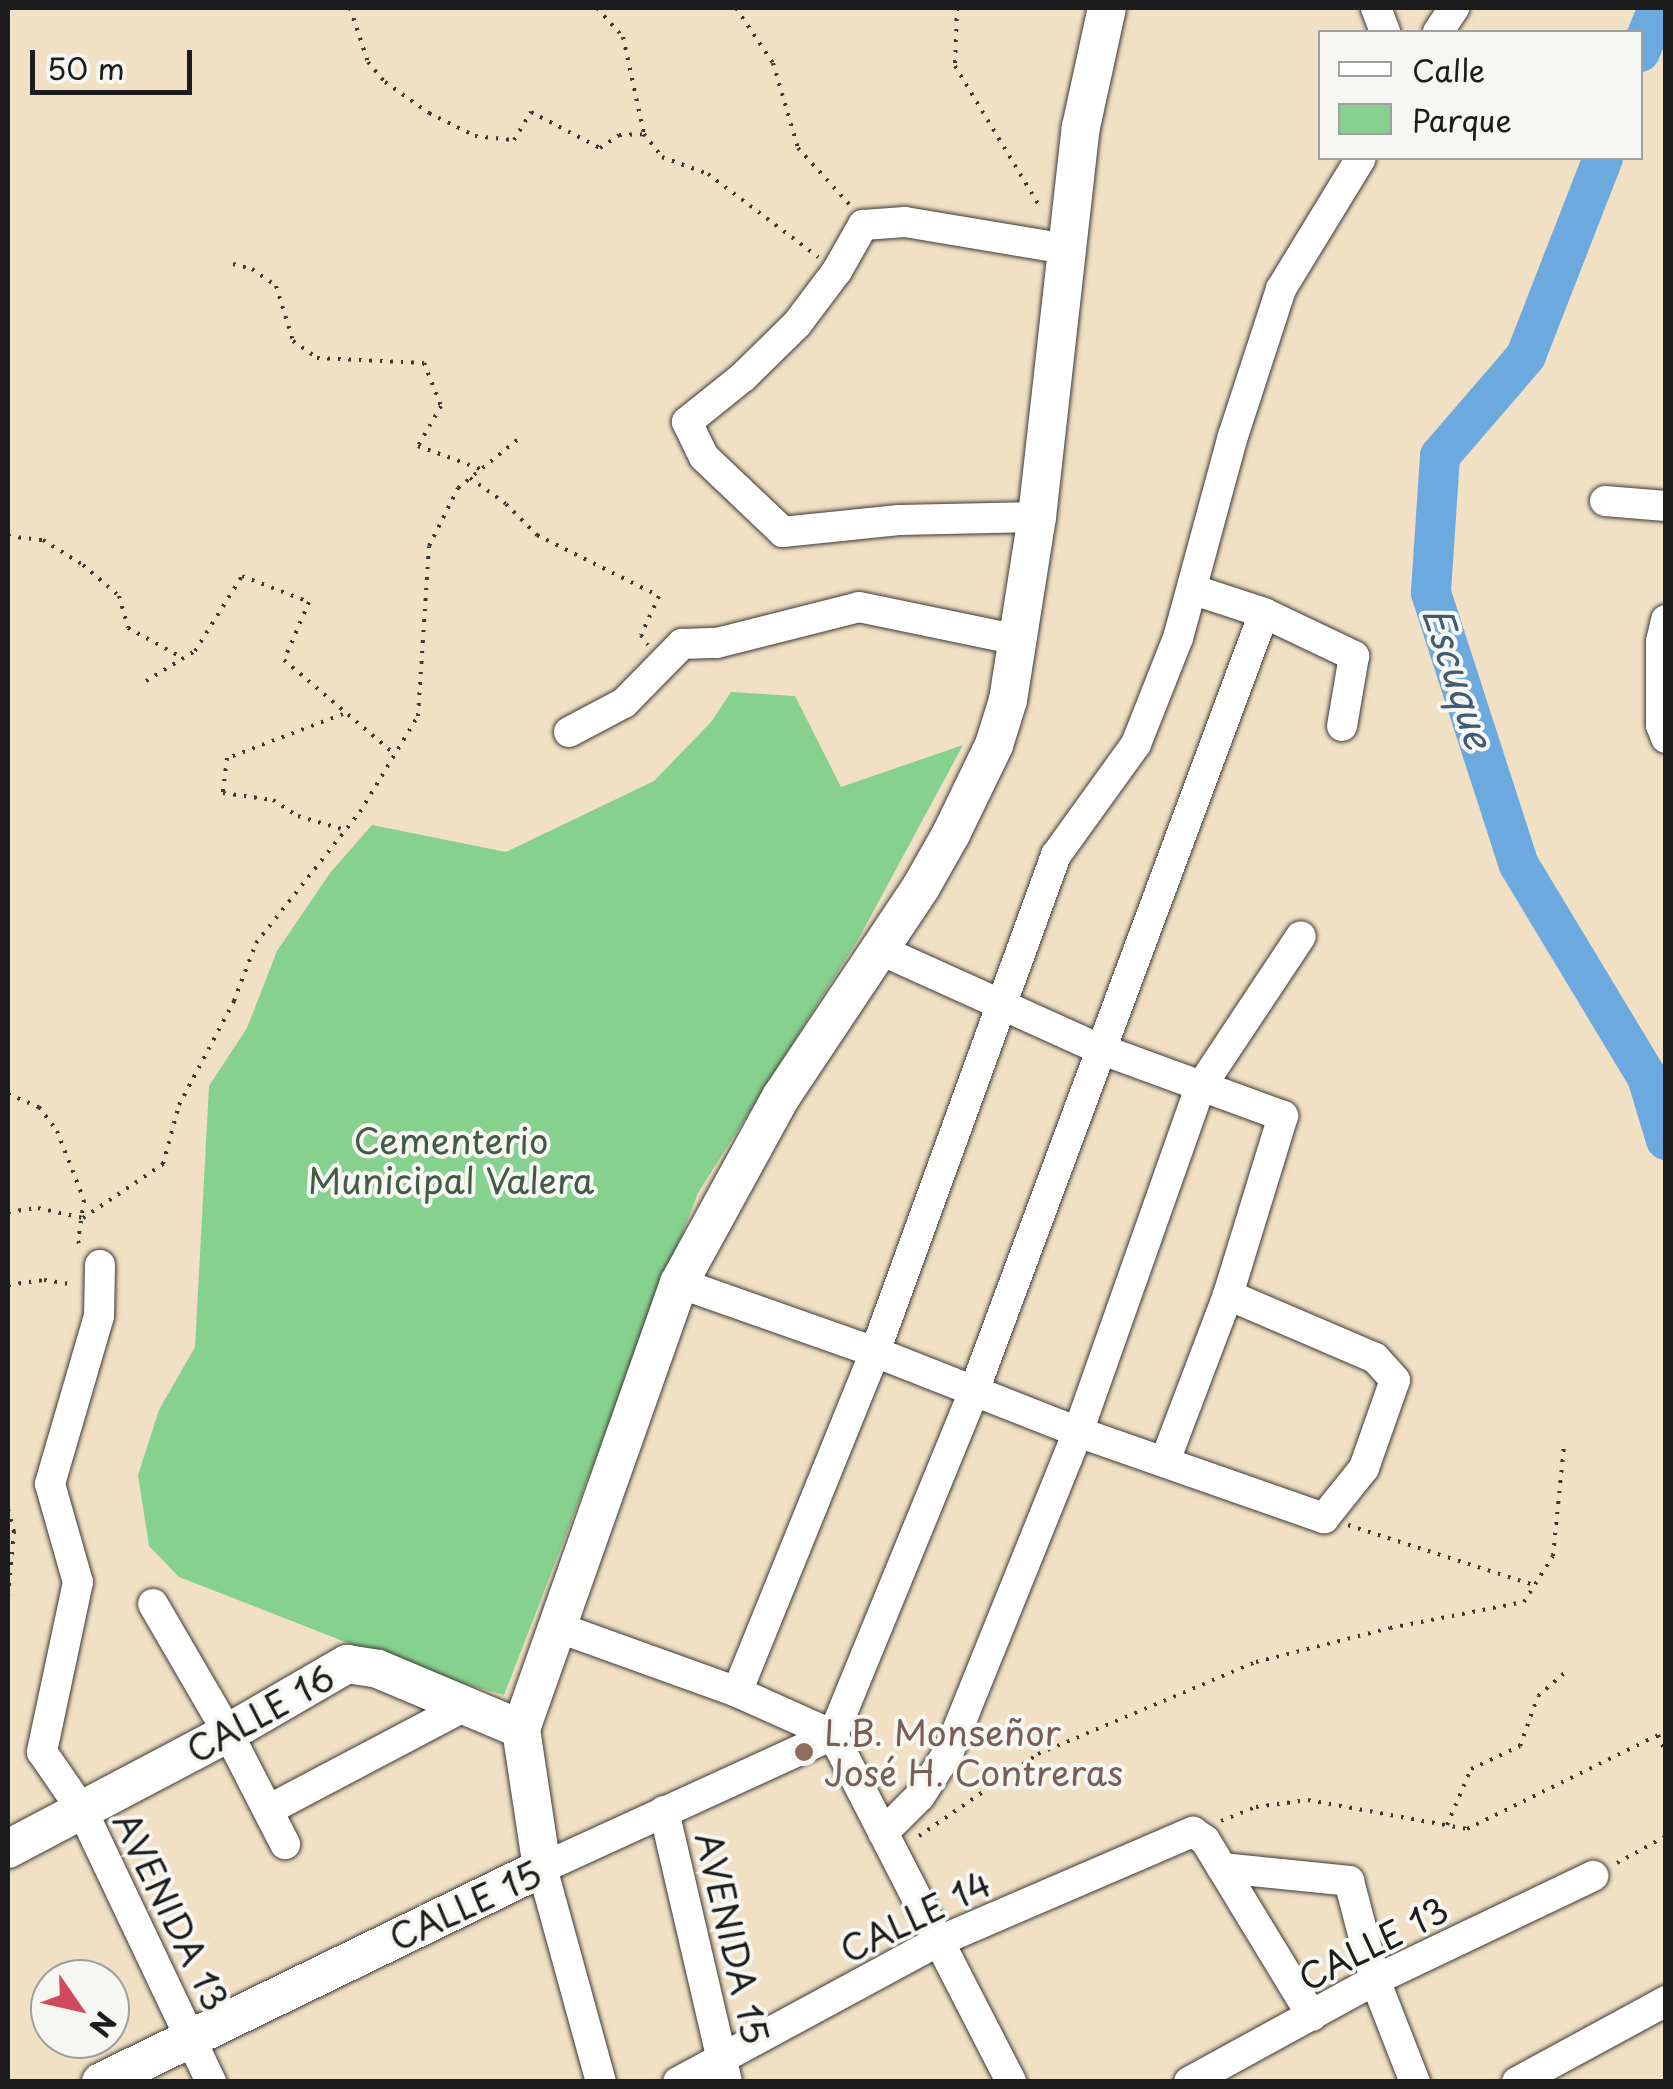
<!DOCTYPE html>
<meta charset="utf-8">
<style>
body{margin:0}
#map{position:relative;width:1673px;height:2089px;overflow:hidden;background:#f1e0c4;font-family:"Playpen Sans",sans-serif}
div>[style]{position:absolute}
.green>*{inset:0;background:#87d18e}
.river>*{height:40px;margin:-20px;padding:0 20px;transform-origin:20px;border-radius:20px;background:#6ca9de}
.path>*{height:4px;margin-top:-2px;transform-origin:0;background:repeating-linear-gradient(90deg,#3c3935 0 2.5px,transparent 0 10.5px)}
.roads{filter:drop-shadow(0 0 2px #3c3935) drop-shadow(0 0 2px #3c3935)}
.minor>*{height:30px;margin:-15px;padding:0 15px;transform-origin:15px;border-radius:15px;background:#fff}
.major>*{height:38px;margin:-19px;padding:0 19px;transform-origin:19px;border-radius:19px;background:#fff}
.dots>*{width:28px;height:28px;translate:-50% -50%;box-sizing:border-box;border:5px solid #f6f6f2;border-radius:50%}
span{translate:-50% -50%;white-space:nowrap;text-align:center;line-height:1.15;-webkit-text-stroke:8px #f6f6f2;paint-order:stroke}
.park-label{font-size:35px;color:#415b44}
.street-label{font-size:35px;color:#1c1c1c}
.education-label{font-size:35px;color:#785e54}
.left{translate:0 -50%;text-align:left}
.water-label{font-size:38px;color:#405b73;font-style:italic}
.frame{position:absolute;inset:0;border:10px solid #1c1c1c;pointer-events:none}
.legend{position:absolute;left:1318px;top:30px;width:325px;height:130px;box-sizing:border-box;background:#f6f6f2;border:2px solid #9f9f9c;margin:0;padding:12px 18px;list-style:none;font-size:30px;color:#1c1c1c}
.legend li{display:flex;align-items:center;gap:20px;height:50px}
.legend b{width:50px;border:2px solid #9f9f9c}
.north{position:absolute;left:30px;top:1959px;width:100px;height:100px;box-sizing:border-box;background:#f6f6f2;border:2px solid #9f9f9c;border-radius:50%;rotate:124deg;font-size:28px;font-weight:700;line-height:40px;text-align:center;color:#1c1c1c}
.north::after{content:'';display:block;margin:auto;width:35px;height:45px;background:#d1495b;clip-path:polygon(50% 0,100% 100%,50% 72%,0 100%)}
.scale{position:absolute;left:30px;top:50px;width:162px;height:45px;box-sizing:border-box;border:5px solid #1c1c1c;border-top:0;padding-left:12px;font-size:30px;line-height:35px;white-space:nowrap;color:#1c1c1c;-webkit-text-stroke:8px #f6f6f2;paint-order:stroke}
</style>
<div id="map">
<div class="green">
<i style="clip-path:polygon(731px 692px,795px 696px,841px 787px,963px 745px,859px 938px,698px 1193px,504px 1695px,422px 1672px,179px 1577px,149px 1546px,138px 1475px,159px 1410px,195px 1347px,209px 1086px,247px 1028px,277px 951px,330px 873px,372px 825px,506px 852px,654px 781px,711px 722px)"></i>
</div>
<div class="river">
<i style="left:1640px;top:52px;width:48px;rotate:-67.8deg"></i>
<i style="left:1603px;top:158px;width:212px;rotate:111.3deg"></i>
<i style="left:1526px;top:356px;width:132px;rotate:130.7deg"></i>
<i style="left:1440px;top:456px;width:137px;rotate:93.8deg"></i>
<i style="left:1431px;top:593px;width:286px;rotate:72.1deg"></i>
<i style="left:1519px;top:865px;width:248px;rotate:58.9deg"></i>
<i style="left:1647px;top:1077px;width:66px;rotate:73.2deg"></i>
</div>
<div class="path">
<i style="left:350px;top:8px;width:57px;rotate:71.6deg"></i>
<i style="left:368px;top:62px;width:26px;rotate:50deg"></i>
<i style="left:385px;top:82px;width:54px;rotate:35.2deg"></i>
<i style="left:429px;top:113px;width:51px;rotate:26.6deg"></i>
<i style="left:475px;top:136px;width:39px;rotate:6deg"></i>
<i style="left:514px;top:140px;width:33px;rotate:-59deg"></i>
<i style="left:531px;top:112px;width:78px;rotate:27.6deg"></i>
<i style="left:600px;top:148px;width:23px;rotate:-34deg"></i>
<i style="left:619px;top:135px;width:25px;rotate:-2deg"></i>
<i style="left:597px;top:8px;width:39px;rotate:48deg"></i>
<i style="left:623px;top:37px;width:99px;rotate:77.8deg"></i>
<i style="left:644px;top:134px;width:29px;rotate:52deg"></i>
<i style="left:662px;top:157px;width:49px;rotate:20.3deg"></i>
<i style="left:708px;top:174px;width:138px;rotate:37deg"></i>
<i style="left:736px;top:8px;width:66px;rotate:56.1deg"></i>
<i style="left:773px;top:63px;width:89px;rotate:73.6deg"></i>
<i style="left:798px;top:148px;width:76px;rotate:47.7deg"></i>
<i style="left:957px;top:8px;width:58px;rotate:92deg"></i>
<i style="left:955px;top:66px;width:165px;rotate:58.9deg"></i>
<i style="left:233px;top:264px;width:20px;rotate:15deg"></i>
<i style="left:252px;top:269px;width:29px;rotate:35deg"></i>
<i style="left:276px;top:286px;width:58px;rotate:72.8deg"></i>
<i style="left:293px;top:341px;width:29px;rotate:35deg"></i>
<i style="left:317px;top:358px;width:107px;rotate:2.7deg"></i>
<i style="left:424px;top:363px;width:46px;rotate:68.4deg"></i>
<i style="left:441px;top:406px;width:46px;rotate:119.9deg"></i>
<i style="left:418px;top:446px;width:67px;rotate:20.1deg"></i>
<i style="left:470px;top:478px;width:44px;rotate:35.8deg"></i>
<i style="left:506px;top:504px;width:44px;rotate:45deg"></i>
<i style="left:537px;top:535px;width:136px;rotate:26.6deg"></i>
<i style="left:659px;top:596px;width:43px;rotate:114.8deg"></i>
<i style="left:641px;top:635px;width:12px;rotate:55deg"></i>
<i style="left:8px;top:536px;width:35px;rotate:7deg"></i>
<i style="left:43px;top:540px;width:47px;rotate:32deg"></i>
<i style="left:83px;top:565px;width:48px;rotate:40.7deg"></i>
<i style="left:119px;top:596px;width:33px;rotate:74deg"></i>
<i style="left:128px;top:628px;width:63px;rotate:28.6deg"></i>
<i style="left:146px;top:681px;width:57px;rotate:-31.5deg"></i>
<i style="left:195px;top:651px;width:89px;rotate:-57.9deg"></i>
<i style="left:242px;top:576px;width:72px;rotate:21.2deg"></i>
<i style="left:309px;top:602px;width:63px;rotate:113.3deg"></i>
<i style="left:284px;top:660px;width:142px;rotate:40.4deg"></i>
<i style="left:343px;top:714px;width:124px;rotate:159.2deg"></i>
<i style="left:227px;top:758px;width:35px;rotate:97deg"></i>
<i style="left:223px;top:793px;width:50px;rotate:8deg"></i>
<i style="left:273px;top:800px;width:30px;rotate:33deg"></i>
<i style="left:298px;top:816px;width:49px;rotate:16.6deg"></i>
<i style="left:8px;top:1094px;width:34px;rotate:23deg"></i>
<i style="left:39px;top:1107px;width:30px;rotate:53deg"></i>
<i style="left:57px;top:1131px;width:74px;rotate:68.6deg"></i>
<i style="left:84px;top:1200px;width:41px;rotate:98.3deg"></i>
<i style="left:78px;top:1241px;width:9px;rotate:69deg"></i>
<i style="left:8px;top:1212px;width:30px;rotate:-8deg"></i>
<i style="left:38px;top:1208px;width:46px;rotate:12.5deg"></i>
<i style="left:83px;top:1218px;width:97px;rotate:-34deg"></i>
<i style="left:163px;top:1164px;width:61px;rotate:-74.8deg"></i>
<i style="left:179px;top:1105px;width:118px;rotate:-62.1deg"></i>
<i style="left:234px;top:1001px;width:62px;rotate:-69.2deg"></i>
<i style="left:256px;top:943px;width:167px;rotate:-51.6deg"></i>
<i style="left:360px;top:812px;width:112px;rotate:-58.9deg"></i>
<i style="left:418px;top:716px;width:170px;rotate:-86.3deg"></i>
<i style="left:429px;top:546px;width:65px;rotate:-63.4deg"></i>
<i style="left:458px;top:488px;width:82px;rotate:-39.1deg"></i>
<i style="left:8px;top:1285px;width:36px;rotate:-8deg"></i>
<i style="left:44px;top:1280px;width:31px;rotate:9deg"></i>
<i style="left:8px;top:1509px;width:23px;rotate:75deg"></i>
<i style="left:14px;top:1531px;width:66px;rotate:95.2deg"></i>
<i style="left:1348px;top:1525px;width:195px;rotate:17.9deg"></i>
<i style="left:1221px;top:1821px;width:38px;rotate:-22deg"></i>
<i style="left:1256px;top:1807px;width:52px;rotate:-7.7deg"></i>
<i style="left:1308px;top:1800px;width:162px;rotate:10.3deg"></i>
<i style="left:1467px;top:1829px;width:213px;rotate:-26.2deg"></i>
<i style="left:1658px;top:1735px;width:20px;rotate:66deg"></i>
<i style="left:1447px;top:1825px;width:61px;rotate:-66.8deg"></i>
<i style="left:1471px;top:1769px;width:54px;rotate:-25.1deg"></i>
<i style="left:1520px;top:1746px;width:53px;rotate:-70.2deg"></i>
<i style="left:1538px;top:1696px;width:35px;rotate:-41deg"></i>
<i style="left:919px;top:1836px;width:145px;rotate:-34.6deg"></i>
<i style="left:1038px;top:1754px;width:237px;rotate:-22.9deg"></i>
<i style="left:1256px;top:1662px;width:138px;rotate:-14.2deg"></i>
<i style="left:1390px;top:1628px;width:136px;rotate:-11deg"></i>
<i style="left:1524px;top:1602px;width:54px;rotate:-57.8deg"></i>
<i style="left:1553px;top:1556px;width:111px;rotate:-84.3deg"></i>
<i style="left:1617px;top:1863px;width:56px;rotate:-28.9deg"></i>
</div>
<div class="roads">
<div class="minor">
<i style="left:1376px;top:8px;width:26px;rotate:69deg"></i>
<i style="left:1438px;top:32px;width:29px;rotate:-56deg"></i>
<i style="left:1605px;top:501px;width:61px;rotate:4.7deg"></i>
<i style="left:1037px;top:517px;width:138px;rotate:178.8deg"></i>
<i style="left:899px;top:520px;width:117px;rotate:174.1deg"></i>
<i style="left:783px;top:532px;width:109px;rotate:-136.5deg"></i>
<i style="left:704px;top:457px;width:39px;rotate:-116deg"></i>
<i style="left:687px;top:422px;width:72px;rotate:-38.8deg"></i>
<i style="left:743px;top:377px;width:76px;rotate:-44.5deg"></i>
<i style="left:797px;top:324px;width:66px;rotate:-53deg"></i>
<i style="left:837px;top:271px;width:53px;rotate:-60.5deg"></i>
<i style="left:863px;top:225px;width:42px;rotate:-4.1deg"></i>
<i style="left:905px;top:222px;width:163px;rotate:9.5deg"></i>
<i style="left:1194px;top:590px;width:74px;rotate:18.2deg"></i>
<i style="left:1264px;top:613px;width:100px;rotate:25.5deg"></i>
<i style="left:1354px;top:656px;width:71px;rotate:99.7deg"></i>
<i style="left:1666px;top:620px;width:22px;rotate:103deg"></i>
<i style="left:1661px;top:641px;width:84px;rotate:90deg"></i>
<i style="left:1661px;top:725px;width:14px;rotate:69deg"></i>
<i style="left:569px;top:732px;width:62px;rotate:-27.8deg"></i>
<i style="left:624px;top:703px;width:83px;rotate:-45.5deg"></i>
<i style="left:682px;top:644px;width:35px;rotate:-2deg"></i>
<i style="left:717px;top:643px;width:146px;rotate:-14.2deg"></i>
<i style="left:859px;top:607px;width:163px;rotate:11.7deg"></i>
<i style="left:876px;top:948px;width:246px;rotate:24.3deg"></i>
<i style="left:1100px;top:1049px;width:195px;rotate:20.1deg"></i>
<i style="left:1283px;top:1116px;width:187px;rotate:107.1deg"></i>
<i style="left:1228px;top:1295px;width:178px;rotate:110.8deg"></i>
<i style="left:100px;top:1265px;width:51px;rotate:91.1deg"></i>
<i style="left:99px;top:1316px;width:175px;rotate:106.3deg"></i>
<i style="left:50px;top:1484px;width:102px;rotate:74.1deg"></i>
<i style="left:78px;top:1582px;width:174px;rotate:102deg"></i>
<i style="left:42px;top:1752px;width:70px;rotate:55.4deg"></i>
<i style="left:82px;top:1810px;width:301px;rotate:64.6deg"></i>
<i style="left:679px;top:1283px;width:208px;rotate:19.4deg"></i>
<i style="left:875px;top:1352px;width:218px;rotate:21.5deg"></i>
<i style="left:1078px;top:1432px;width:261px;rotate:19.3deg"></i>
<i style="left:1324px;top:1518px;width:64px;rotate:-51.3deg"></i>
<i style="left:1364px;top:1468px;width:93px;rotate:-70.6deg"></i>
<i style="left:1395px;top:1380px;width:30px;rotate:-132deg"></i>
<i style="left:1375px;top:1358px;width:160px;rotate:-156.8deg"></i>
<i style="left:153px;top:1604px;width:149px;rotate:59.8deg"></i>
<i style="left:228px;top:1733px;width:125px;rotate:62.8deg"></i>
<i style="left:554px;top:1626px;width:195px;rotate:19.8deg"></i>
<i style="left:737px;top:1692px;width:105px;rotate:24.1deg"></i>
<i style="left:737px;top:1692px;width:367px;rotate:-67.9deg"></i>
<i style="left:875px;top:1352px;width:529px;rotate:-69.99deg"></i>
<i style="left:1056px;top:855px;width:137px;rotate:-54.2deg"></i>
<i style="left:1136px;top:744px;width:114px;rotate:-68.4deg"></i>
<i style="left:1178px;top:638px;width:209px;rotate:-74.8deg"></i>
<i style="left:1233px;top:436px;width:155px;rotate:-71.9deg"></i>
<i style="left:1281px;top:289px;width:153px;rotate:-58.6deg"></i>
<i style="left:833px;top:1735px;width:372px;rotate:-67.7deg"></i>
<i style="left:974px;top:1391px;width:830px;rotate:-69.56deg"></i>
<i style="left:833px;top:1735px;width:390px;rotate:62.8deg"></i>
<i style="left:268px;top:1810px;width:223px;rotate:-27.8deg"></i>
<i style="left:664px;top:1811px;width:278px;rotate:76.9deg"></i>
<i style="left:883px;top:1833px;width:52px;rotate:-45deg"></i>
<i style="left:920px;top:1796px;width:54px;rotate:-57.2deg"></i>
<i style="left:949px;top:1751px;width:344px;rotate:-68deg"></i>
<i style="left:1078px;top:1432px;width:365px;rotate:-70.5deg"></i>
<i style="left:1200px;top:1088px;width:182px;rotate:-56.4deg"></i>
<i style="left:1222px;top:1868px;width:128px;rotate:5.8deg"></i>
<i style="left:1349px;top:1881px;width:102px;rotate:75.3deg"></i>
<i style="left:1375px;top:1980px;width:110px;rotate:68.6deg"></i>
<i style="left:601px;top:2082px;width:222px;rotate:-105.4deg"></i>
<i style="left:542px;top:1868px;width:320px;rotate:-24.6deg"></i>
<i style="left:678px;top:2082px;width:294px;rotate:-28.4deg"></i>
<i style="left:937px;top:1942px;width:279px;rotate:-23.3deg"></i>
<i style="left:1193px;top:1832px;width:14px;rotate:34deg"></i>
<i style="left:1205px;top:1840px;width:206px;rotate:58.7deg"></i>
<i style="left:1189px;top:2082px;width:212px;rotate:-28.7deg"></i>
<i style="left:1375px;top:1980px;width:242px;rotate:-25.5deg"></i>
<i style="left:1517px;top:2082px;width:170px;rotate:-28.5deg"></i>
</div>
<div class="major">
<i style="left:8px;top:1849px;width:249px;rotate:-27.8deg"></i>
<i style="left:228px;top:1733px;width:138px;rotate:-30.1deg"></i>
<i style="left:347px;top:1664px;width:31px;rotate:9deg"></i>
<i style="left:378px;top:1669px;width:155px;rotate:22.8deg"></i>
<i style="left:101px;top:2082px;width:490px;rotate:-25.9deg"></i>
<i style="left:542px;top:1868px;width:141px;rotate:-98.6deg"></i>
<i style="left:521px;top:1729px;width:473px;rotate:-70.5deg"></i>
<i style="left:679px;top:1283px;width:212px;rotate:-61.3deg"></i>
<i style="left:781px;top:1097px;width:252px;rotate:-56.3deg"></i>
<i style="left:921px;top:887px;width:61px;rotate:-60.5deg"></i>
<i style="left:951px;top:834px;width:99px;rotate:-64.2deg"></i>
<i style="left:994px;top:745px;width:47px;rotate:-72.7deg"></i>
<i style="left:1008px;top:700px;width:185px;rotate:-81deg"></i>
<i style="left:1037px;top:517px;width:392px;rotate:-83.6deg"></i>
<i style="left:1081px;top:127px;width:122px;rotate:-77.7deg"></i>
</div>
</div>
<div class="dots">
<i style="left:804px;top:1752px;background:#8d6e63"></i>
</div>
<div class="park-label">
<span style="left:451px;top:1160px">Cementerio<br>Municipal Valera</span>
</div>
<div class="street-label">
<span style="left:260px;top:1713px;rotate:-29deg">CALLE 16</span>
<span style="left:465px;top:1905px;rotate:-25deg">CALLE 15</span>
<span style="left:172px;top:1911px;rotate:64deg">AVENIDA 13</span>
<span style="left:915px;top:1916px;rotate:-26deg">CALLE 14</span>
<span style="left:733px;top:1938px;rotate:77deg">AVENIDA 15</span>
<span style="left:1373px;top:1943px;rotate:-27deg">CALLE 13</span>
</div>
<div class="education-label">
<span class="left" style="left:824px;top:1752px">L.B. Monseñor<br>José H. Contreras</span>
</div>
<div class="water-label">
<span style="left:1459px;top:677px;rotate:72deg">Escuque</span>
</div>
<div class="frame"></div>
<ul class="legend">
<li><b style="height:12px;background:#fff"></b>Calle</li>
<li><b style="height:28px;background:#87d18e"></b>Parque</li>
</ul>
<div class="north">N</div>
<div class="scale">50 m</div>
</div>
